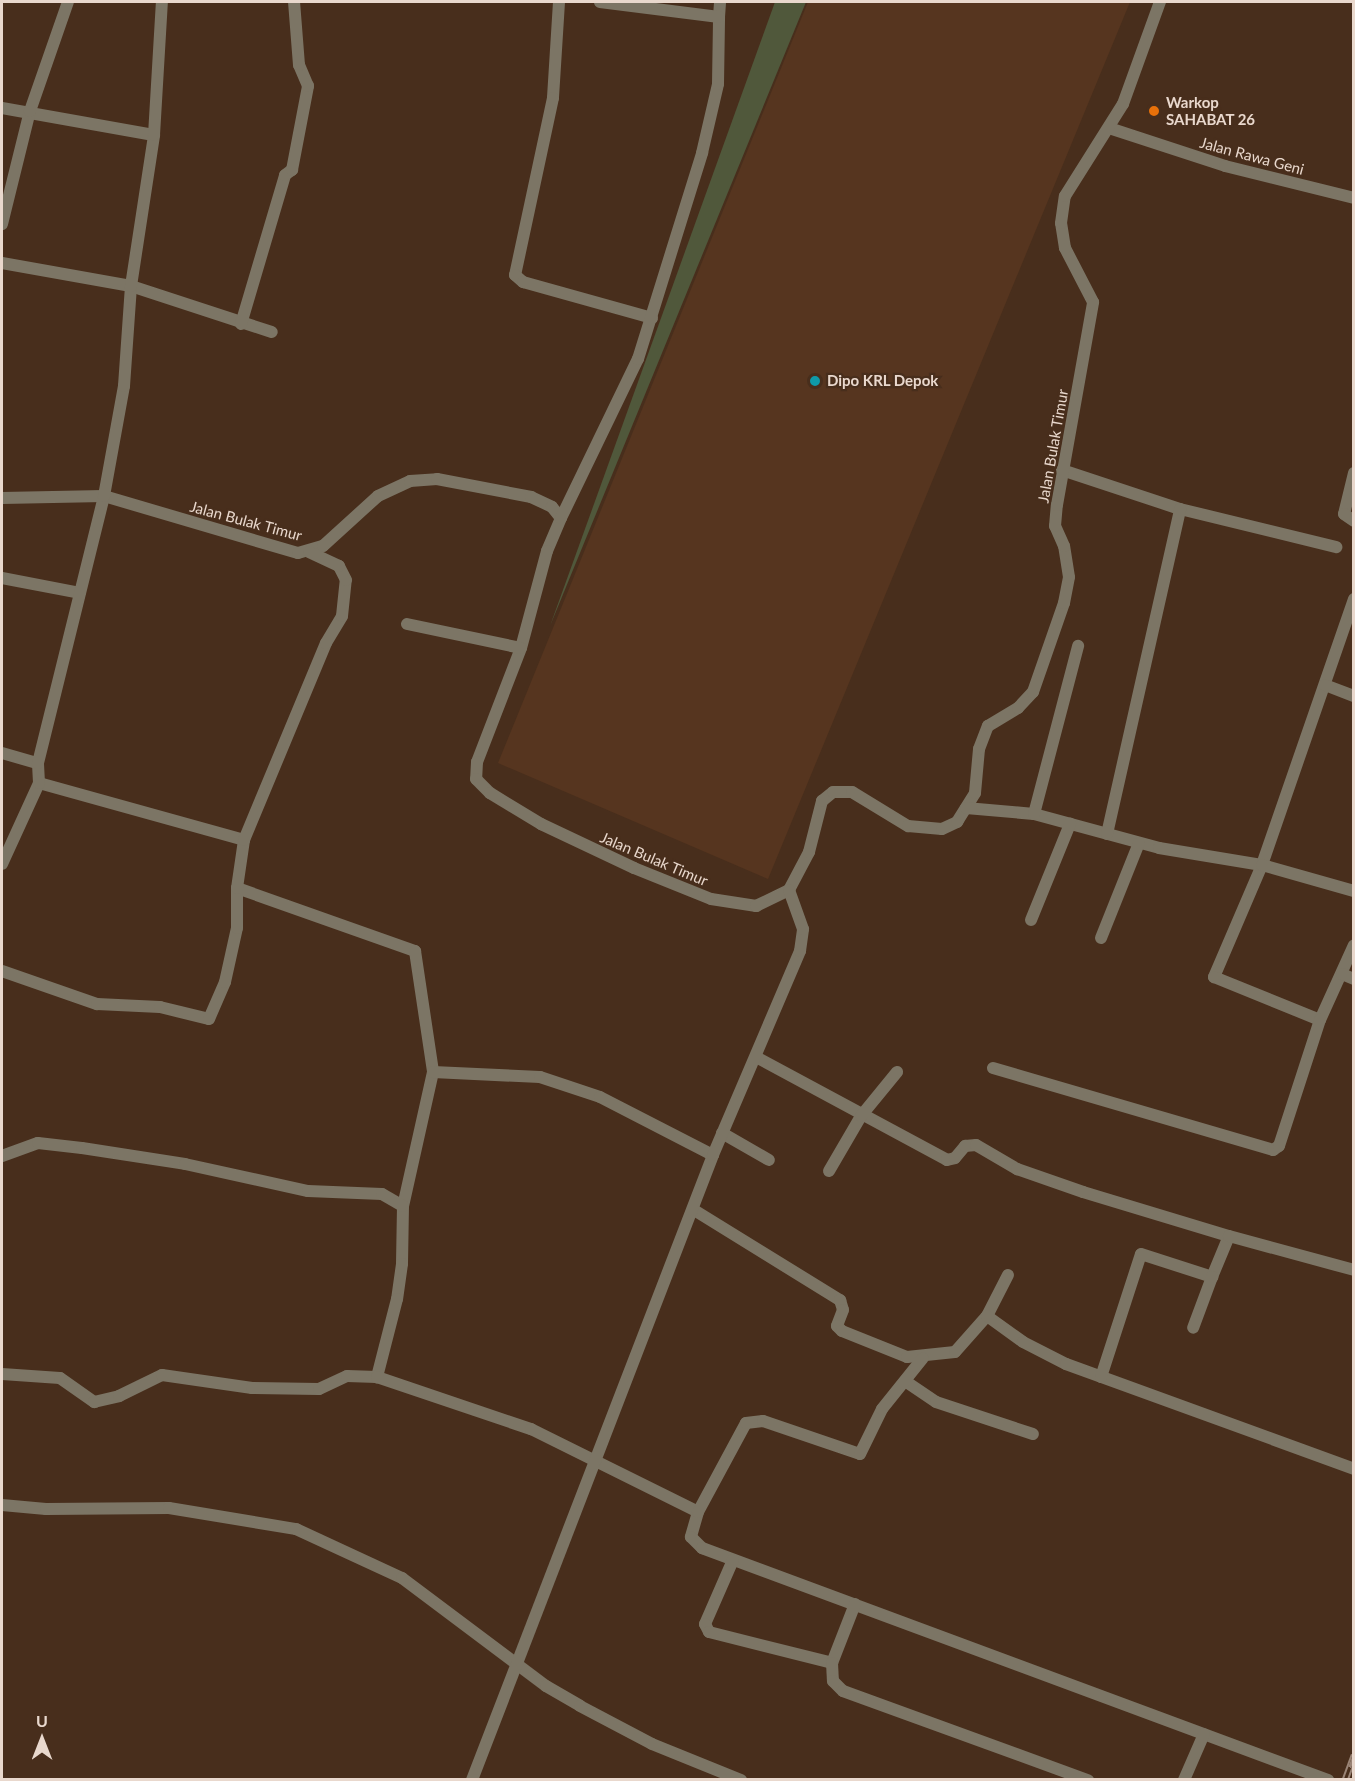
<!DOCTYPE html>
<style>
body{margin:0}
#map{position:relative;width:1355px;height:1781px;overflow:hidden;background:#482e1c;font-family:Lato,sans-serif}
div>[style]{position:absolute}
.built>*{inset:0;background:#56351f}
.green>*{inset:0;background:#50583b}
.minor>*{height:12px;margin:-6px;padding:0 6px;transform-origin:6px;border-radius:6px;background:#7c7565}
.rail>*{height:7px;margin-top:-3.5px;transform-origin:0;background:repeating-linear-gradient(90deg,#482e1c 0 14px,#9a8476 0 28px);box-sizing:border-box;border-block:2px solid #9a8476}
.dots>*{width:16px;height:16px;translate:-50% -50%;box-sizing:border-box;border:3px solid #482e1c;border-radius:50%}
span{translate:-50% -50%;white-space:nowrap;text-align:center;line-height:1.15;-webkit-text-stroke:4.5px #482e1c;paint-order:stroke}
.poi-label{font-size:15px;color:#e9d8cd;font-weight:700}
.left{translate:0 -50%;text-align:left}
.street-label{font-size:15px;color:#e9d8cd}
.frame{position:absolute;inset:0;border:3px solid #e9d8cd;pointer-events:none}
.north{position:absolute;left:12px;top:1709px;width:60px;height:60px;-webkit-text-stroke:4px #482e1c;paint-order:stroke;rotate:0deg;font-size:16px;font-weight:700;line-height:24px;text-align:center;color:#e9d8cd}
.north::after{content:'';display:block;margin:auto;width:21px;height:27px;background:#e9d8cd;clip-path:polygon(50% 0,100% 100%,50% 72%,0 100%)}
</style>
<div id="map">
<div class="built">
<i style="clip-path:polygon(808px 2px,1130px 2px,768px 879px,498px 763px)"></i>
</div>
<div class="green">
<i style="clip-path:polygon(775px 2px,806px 2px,550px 626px)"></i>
</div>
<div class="minor">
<i style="left:559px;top:2px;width:96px;rotate:93.6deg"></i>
<i style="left:553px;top:98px;width:181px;rotate:102.1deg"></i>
<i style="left:515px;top:275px;width:11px;rotate:41deg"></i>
<i style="left:523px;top:282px;width:134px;rotate:15.6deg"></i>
<i style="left:719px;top:17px;width:15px;rotate:-86deg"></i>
<i style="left:2px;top:108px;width:154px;rotate:10.1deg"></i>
<i style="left:1109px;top:128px;width:122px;rotate:18.1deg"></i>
<i style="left:1225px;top:166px;width:133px;rotate:13.9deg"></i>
<i style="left:2px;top:224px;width:116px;rotate:-76.1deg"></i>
<i style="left:30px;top:111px;width:115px;rotate:-70.8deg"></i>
<i style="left:2px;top:263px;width:131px;rotate:10.1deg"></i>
<i style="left:131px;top:286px;width:148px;rotate:18.1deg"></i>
<i style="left:241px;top:324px;width:155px;rotate:-73.5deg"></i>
<i style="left:285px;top:175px;width:9px;rotate:-36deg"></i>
<i style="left:292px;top:170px;width:86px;rotate:-79.2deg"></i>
<i style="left:308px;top:86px;width:23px;rotate:-113deg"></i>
<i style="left:299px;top:65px;width:63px;rotate:-94.5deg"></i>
<i style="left:1062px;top:470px;width:124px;rotate:18.3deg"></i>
<i style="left:1180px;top:509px;width:161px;rotate:13.7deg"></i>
<i style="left:1354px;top:473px;width:42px;rotate:103.7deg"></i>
<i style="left:1344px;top:514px;width:12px;rotate:35deg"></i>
<i style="left:2px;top:498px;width:102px;rotate:-1.1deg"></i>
<i style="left:104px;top:496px;width:202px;rotate:16.4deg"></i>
<i style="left:298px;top:553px;width:26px;rotate:-16deg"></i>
<i style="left:323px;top:546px;width:74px;rotate:-42.3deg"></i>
<i style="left:378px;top:496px;width:35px;rotate:-25deg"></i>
<i style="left:410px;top:481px;width:27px;rotate:-4deg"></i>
<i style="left:437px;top:479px;width:96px;rotate:10.8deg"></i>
<i style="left:531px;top:497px;width:23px;rotate:25deg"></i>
<i style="left:552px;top:507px;width:14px;rotate:51deg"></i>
<i style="left:561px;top:518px;width:36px;rotate:113deg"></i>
<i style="left:547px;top:551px;width:100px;rotate:105deg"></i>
<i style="left:521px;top:648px;width:122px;rotate:111.1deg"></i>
<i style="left:477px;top:762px;width:17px;rotate:93deg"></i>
<i style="left:476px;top:779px;width:20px;rotate:45deg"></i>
<i style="left:490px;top:793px;width:60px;rotate:31.3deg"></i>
<i style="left:541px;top:824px;width:103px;rotate:25.3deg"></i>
<i style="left:634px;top:868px;width:83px;rotate:21.9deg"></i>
<i style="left:711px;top:899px;width:46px;rotate:8.8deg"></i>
<i style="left:756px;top:906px;width:37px;rotate:-26deg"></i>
<i style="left:789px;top:890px;width:43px;rotate:-62.2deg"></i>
<i style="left:809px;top:852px;width:53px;rotate:-75.7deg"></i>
<i style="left:822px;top:801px;width:14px;rotate:-39deg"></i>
<i style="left:833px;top:792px;width:19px"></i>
<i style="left:852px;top:792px;width:66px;rotate:31.3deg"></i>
<i style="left:908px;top:826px;width:34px;rotate:5deg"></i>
<i style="left:942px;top:829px;width:17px;rotate:-25deg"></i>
<i style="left:957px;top:822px;width:34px;rotate:-58deg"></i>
<i style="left:975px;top:793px;width:44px;rotate:-84.8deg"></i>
<i style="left:979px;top:749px;width:25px;rotate:-69deg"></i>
<i style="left:988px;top:726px;width:35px;rotate:-31deg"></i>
<i style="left:1018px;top:708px;width:22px;rotate:-47deg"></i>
<i style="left:1033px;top:692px;width:94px;rotate:-70.8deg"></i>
<i style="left:1064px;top:603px;width:26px;rotate:-79deg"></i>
<i style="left:1069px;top:577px;width:31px;rotate:-99deg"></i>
<i style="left:1064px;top:546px;width:22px;rotate:-114deg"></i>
<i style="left:1055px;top:526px;width:21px;rotate:-85deg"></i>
<i style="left:1057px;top:505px;width:206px;rotate:-79.9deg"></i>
<i style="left:1093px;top:302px;width:61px;rotate:-117.4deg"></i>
<i style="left:1065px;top:248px;width:25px;rotate:-99deg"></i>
<i style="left:1061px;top:223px;width:27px;rotate:-82deg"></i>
<i style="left:1065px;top:196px;width:109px;rotate:-57.8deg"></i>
<i style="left:1123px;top:104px;width:109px;rotate:-70.1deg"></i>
<i style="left:561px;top:518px;width:177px;rotate:-64.2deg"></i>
<i style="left:638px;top:359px;width:216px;rotate:-72.7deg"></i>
<i style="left:702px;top:153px;width:71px;rotate:-76.9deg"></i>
<i style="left:718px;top:84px;width:67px;rotate:-89.1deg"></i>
<i style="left:719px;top:17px;width:120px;rotate:-172.8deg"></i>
<i style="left:2px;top:578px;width:79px;rotate:10.9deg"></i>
<i style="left:1354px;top:599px;width:281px;rotate:109.1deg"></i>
<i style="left:1262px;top:865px;width:122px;rotate:113.2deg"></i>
<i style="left:1214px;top:977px;width:114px;rotate:22.1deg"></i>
<i style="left:1320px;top:1020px;width:82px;rotate:-65.6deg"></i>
<i style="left:407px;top:624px;width:116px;rotate:11.9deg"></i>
<i style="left:1325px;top:685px;width:31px;rotate:21deg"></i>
<i style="left:2px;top:753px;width:37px;rotate:16deg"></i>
<i style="left:39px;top:783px;width:213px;rotate:15.5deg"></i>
<i style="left:966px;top:808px;width:68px;rotate:5deg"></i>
<i style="left:1034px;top:814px;width:130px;rotate:15.2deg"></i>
<i style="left:1159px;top:848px;width:104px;rotate:9.4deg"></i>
<i style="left:1262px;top:865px;width:96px;rotate:15.8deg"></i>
<i style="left:1034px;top:814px;width:174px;rotate:-75.3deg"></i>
<i style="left:1107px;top:834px;width:333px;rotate:-77.3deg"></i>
<i style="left:2px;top:864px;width:89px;rotate:-65.4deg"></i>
<i style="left:39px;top:783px;width:20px;rotate:-93deg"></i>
<i style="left:38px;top:763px;width:275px;rotate:-76.1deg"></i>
<i style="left:104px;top:496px;width:112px;rotate:-79.7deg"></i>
<i style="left:124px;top:386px;width:100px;rotate:-86deg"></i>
<i style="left:131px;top:286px;width:153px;rotate:-81.3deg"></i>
<i style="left:154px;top:135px;width:133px;rotate:-86.6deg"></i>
<i style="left:237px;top:888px;width:189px;rotate:19.5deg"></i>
<i style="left:415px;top:951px;width:122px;rotate:81.5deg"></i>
<i style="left:433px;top:1072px;width:137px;rotate:102.6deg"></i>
<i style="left:403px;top:1206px;width:58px;rotate:91deg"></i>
<i style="left:402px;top:1264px;width:35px;rotate:98deg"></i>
<i style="left:397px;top:1299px;width:81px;rotate:104.4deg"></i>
<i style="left:1031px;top:920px;width:104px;rotate:-67.9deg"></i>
<i style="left:1101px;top:938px;width:102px;rotate:-68.2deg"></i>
<i style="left:2px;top:971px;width:101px;rotate:19.2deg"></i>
<i style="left:97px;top:1004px;width:63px;rotate:2.7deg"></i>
<i style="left:160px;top:1007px;width:50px;rotate:13.8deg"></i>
<i style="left:209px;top:1019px;width:40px;rotate:-66.6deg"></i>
<i style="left:225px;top:982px;width:55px;rotate:-77.5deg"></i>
<i style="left:237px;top:928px;width:40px;rotate:-90deg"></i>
<i style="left:237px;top:888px;width:49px;rotate:-81.7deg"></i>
<i style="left:244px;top:840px;width:213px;rotate:-67.4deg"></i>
<i style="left:326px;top:643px;width:31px;rotate:-59deg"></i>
<i style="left:342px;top:616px;width:36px;rotate:-84deg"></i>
<i style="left:346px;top:580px;width:16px;rotate:-117deg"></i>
<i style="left:339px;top:566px;width:33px;rotate:-155deg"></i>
<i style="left:1342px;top:974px;width:13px;rotate:23deg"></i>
<i style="left:756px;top:1057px;width:217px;rotate:28.3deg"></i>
<i style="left:947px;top:1160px;width:8px;rotate:-14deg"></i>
<i style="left:955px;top:1158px;width:16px;rotate:-50deg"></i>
<i style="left:965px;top:1146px;width:11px;rotate:-5deg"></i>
<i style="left:976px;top:1145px;width:48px;rotate:30.3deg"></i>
<i style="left:1017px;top:1169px;width:70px;rotate:19.2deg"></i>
<i style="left:1083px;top:1192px;width:152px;rotate:16.8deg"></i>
<i style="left:993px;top:1068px;width:292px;rotate:16.3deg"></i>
<i style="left:1273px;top:1150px;width:7px;rotate:-34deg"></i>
<i style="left:1279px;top:1146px;width:133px;rotate:-72deg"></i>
<i style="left:433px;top:1072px;width:107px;rotate:2.7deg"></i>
<i style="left:540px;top:1077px;width:63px;rotate:18.4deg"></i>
<i style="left:600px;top:1097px;width:127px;rotate:27.2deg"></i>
<i style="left:722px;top:1133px;width:54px;rotate:29.9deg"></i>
<i style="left:2px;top:1156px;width:38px;rotate:-20deg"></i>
<i style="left:38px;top:1143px;width:44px;rotate:6.5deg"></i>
<i style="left:82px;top:1148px;width:104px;rotate:8.8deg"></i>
<i style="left:185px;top:1164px;width:126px;rotate:12.4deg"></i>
<i style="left:308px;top:1191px;width:74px;rotate:2.3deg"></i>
<i style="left:382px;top:1194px;width:24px;rotate:30deg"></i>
<i style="left:829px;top:1171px;width:64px;rotate:-59.8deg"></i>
<i style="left:861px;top:1116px;width:57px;rotate:-50.7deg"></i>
<i style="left:694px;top:1210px;width:172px;rotate:31.7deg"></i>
<i style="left:840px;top:1300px;width:10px;rotate:73deg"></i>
<i style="left:843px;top:1310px;width:17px;rotate:111deg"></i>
<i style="left:837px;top:1326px;width:7px;rotate:45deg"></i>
<i style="left:842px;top:1331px;width:70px;rotate:21.8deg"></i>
<i style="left:907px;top:1357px;width:48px;rotate:-5.9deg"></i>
<i style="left:955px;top:1352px;width:48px;rotate:-48.4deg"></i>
<i style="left:987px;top:1316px;width:46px;rotate:-62.9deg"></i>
<i style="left:1212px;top:1277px;width:44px;rotate:-67.5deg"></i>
<i style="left:1229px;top:1236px;width:130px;rotate:15.2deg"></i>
<i style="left:987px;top:1316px;width:44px;rotate:35.8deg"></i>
<i style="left:1023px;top:1342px;width:48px;rotate:27.1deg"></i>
<i style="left:1066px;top:1364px;width:307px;rotate:20deg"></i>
<i style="left:2px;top:1374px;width:58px;rotate:3.9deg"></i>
<i style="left:60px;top:1378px;width:42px;rotate:35.2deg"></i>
<i style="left:94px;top:1402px;width:26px;rotate:-13deg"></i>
<i style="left:119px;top:1396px;width:48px;rotate:-26deg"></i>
<i style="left:162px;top:1375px;width:91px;rotate:8.2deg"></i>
<i style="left:252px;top:1388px;width:67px;rotate:0.9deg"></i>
<i style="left:319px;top:1389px;width:31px;rotate:-25deg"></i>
<i style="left:347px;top:1376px;width:30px;rotate:2deg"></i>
<i style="left:377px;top:1377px;width:163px;rotate:18.7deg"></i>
<i style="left:531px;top:1429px;width:186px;rotate:26.4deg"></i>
<i style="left:698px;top:1512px;width:26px;rotate:106deg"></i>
<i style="left:691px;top:1537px;width:16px;rotate:45deg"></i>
<i style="left:702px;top:1548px;width:668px;rotate:20.34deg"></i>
<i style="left:1101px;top:1377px;width:129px;rotate:-72deg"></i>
<i style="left:1141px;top:1254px;width:75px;rotate:17.9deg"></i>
<i style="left:1212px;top:1277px;width:54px;rotate:110.4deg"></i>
<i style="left:905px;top:1381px;width:37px;rotate:34deg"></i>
<i style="left:936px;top:1402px;width:102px;rotate:18.3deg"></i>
<i style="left:2px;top:1505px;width:44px;rotate:5.2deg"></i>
<i style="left:46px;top:1509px;width:123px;rotate:-0.5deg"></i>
<i style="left:169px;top:1508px;width:129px;rotate:9.4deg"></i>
<i style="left:296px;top:1529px;width:117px;rotate:24.8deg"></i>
<i style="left:402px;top:1578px;width:180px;rotate:36.9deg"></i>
<i style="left:546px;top:1686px;width:39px;rotate:30deg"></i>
<i style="left:580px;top:1706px;width:81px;rotate:27.8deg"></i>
<i style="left:652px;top:1744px;width:96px;rotate:22deg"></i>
<i style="left:698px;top:1512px;width:101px;rotate:-61.7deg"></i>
<i style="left:746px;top:1423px;width:17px;rotate:-7deg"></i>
<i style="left:763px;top:1421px;width:102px;rotate:18.8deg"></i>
<i style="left:860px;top:1454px;width:50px;rotate:-63.9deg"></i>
<i style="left:882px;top:1409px;width:65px;rotate:-51.2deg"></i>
<i style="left:733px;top:1560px;width:70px;rotate:113.6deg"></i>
<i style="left:705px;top:1624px;width:9px;rotate:63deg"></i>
<i style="left:709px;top:1632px;width:127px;rotate:14.1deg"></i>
<i style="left:855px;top:1604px;width:63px;rotate:111.3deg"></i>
<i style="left:832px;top:1663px;width:18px;rotate:87deg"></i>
<i style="left:833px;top:1681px;width:14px;rotate:45deg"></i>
<i style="left:843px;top:1691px;width:261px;rotate:20deg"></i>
<i style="left:472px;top:1780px;width:670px;rotate:-68.91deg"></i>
<i style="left:713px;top:1155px;width:222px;rotate:-66.9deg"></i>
<i style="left:800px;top:951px;width:22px;rotate:-82deg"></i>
<i style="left:803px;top:929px;width:41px;rotate:-109.7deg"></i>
<i style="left:1184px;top:1780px;width:50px;rotate:-66.5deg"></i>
</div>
<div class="rail">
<i style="left:1345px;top:1780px;width:27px;rotate:-70deg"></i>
</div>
<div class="dots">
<i style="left:1154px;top:111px;background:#e8710a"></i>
<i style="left:815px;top:381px;background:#0f9aa8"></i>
</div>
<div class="poi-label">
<span class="left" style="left:1166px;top:111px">Warkop<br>SAHABAT 26</span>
<span class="left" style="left:827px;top:381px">Dipo KRL Depok</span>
</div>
<div class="street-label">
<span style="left:1252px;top:156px;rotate:15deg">Jalan Rawa Geni</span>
<span style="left:1053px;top:446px;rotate:-80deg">Jalan Bulak Timur</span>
<span style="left:246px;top:521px;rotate:15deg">Jalan Bulak Timur</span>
<span style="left:654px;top:859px;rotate:23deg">Jalan Bulak Timur</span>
</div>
<div class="frame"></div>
<div class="north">U</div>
</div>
